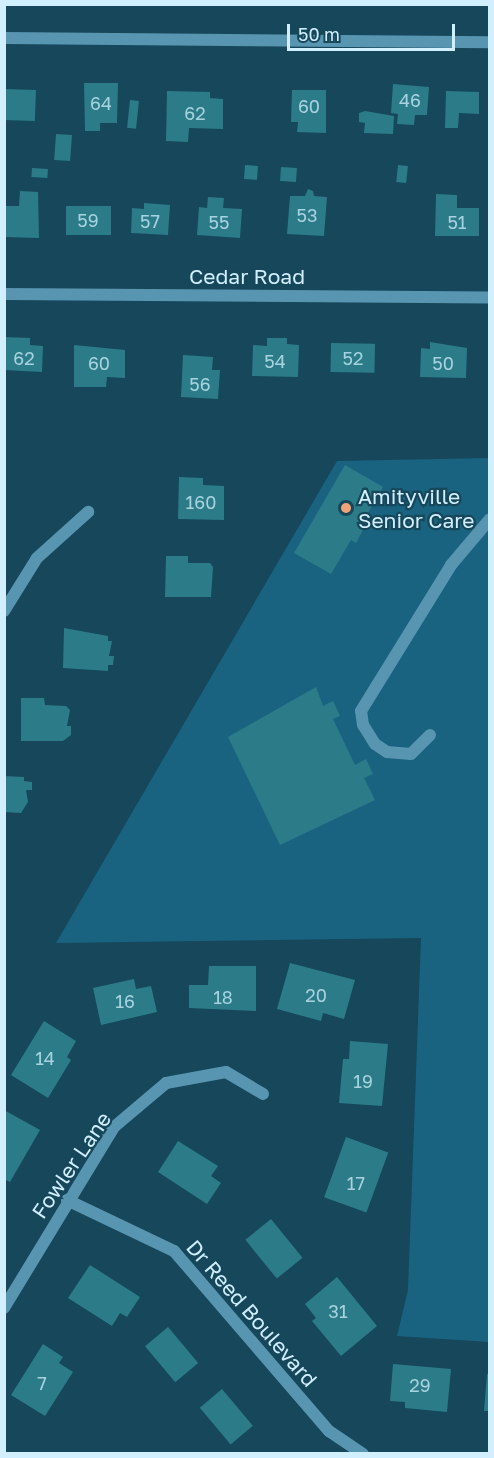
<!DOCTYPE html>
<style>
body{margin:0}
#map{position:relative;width:494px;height:1458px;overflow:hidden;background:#16475a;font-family:"Golos Text",sans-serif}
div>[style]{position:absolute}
.green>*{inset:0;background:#196380}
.building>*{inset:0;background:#2b7c88;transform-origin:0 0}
.lane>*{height:12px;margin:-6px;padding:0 6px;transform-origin:6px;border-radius:6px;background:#5895b1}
.street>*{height:12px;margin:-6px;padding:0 6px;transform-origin:6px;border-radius:6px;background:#5895b1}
.dots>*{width:16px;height:16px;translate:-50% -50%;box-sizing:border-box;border:3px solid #16475a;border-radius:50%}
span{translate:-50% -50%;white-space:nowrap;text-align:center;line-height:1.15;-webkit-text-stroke:4.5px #16475a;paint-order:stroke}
.number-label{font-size:18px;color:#a8d2e0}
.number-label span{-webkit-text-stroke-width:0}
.street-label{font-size:21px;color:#d1effe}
.poi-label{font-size:21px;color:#d1effe}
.left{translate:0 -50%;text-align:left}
.frame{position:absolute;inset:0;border:6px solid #d1effe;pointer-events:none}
.scale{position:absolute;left:287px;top:24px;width:168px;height:27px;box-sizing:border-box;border:3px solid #d1effe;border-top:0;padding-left:8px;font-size:18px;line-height:21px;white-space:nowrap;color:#d1effe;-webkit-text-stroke:4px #16475a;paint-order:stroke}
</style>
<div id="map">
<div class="green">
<i style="clip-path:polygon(489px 458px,489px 1342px,397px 1336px,408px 1290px,421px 938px,56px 943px,337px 461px)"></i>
</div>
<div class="building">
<i style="clip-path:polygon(84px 83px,118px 83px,117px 123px,100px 123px,100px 131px,85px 131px)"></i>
<i style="clip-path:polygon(393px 84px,429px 87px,427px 115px,415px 115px,414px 125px,397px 124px,398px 114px,391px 113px)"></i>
<i style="left:4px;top:89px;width:32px;height:31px;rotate:2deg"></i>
<i style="clip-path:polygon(292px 90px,326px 90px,326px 133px,297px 132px,298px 122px,291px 122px)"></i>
<i style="clip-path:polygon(167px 91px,210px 92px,210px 98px,223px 99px,223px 129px,189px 128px,188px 142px,166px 141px)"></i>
<i style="clip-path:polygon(446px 91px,479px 92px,479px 114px,459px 113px,458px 128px,445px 128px)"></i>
<i style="left:130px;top:100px;width:9px;height:28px;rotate:6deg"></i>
<i style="clip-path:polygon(365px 111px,394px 116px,393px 134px,364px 133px,365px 123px,359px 122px,359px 113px)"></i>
<i style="left:56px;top:134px;width:16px;height:26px;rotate:4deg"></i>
<i style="left:245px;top:165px;width:13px;height:14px;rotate:4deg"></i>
<i style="left:398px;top:165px;width:10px;height:17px;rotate:6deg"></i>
<i style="left:281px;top:167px;width:16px;height:14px;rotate:4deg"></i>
<i style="left:32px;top:168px;width:16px;height:9px;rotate:4deg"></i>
<i style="clip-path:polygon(308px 189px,313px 191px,314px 196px,327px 197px,324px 236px,287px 234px,290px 196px,305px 196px)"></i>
<i style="clip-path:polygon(20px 191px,38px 192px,39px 238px,4px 237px,4px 206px,19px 206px)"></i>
<i style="clip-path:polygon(436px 194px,457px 195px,457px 208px,479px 208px,479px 236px,435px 236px)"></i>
<i style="clip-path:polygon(208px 197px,224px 198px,223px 208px,242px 209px,240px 238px,197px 235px,199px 207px,207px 208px)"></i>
<i style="clip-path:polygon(144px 203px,170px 205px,168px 235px,131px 233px,132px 208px,144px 209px)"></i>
<i style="left:66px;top:206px;width:45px;height:29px"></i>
<i style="clip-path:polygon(4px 337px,30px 338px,30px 345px,43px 346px,42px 372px,4px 370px)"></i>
<i style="clip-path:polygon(267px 338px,287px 338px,287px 344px,299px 345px,298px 377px,252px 376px,253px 345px,267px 346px)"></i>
<i style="clip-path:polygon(430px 342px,467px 348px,466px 378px,420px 377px,421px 348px,430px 349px)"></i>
<i style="left:331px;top:343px;width:44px;height:29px;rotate:1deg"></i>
<i style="clip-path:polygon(74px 345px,125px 350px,125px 378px,107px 377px,106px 387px,74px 387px)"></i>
<i style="clip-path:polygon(183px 355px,213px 357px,212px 370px,220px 370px,218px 399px,181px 397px)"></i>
<i style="clip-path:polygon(345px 465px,383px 487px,359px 528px,363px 530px,356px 543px,351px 540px,331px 574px,294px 553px)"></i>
<i style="clip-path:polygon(179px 477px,203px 478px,203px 485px,224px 486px,224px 520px,178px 519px)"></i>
<i style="clip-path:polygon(166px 556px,188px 556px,188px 563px,210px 563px,213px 567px,211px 597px,165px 597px)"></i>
<i style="clip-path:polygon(64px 628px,108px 636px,108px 641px,112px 641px,109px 656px,114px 656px,113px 665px,108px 665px,108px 671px,63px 668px)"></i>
<i style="clip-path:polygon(316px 687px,323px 706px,333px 701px,340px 716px,333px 719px,355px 765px,366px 759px,373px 774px,364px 778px,375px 800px,280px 845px,228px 737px)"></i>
<i style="clip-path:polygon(21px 698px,44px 698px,45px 705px,66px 706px,70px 710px,67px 726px,71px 726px,71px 735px,63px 741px,21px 741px)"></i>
<i style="clip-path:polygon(4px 776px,24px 777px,24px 781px,32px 782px,32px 790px,26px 790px,28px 802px,21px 813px,4px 812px)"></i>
<i style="clip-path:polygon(290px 963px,355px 980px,344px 1019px,323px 1013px,321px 1021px,277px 1009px)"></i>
<i style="clip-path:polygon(209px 966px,256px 966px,256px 1011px,189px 1008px,189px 985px,208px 985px)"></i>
<i style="clip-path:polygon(134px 979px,136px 989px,151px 986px,157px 1012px,101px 1025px,93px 988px)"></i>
<i style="clip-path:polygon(44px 1021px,76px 1041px,67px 1057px,71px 1060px,48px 1098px,11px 1075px)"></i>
<i style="clip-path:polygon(350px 1041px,388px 1044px,382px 1106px,339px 1103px,343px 1059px,349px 1059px)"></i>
<i style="clip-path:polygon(4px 1110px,40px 1130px,10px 1182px,4px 1179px)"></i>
<i style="left:346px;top:1137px;width:45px;height:64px;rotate:20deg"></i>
<i style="clip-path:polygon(178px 1141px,218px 1166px,211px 1176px,221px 1183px,207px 1204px,158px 1172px)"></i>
<i style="left:271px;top:1219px;width:50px;height:33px;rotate:51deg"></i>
<i style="clip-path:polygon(90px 1265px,140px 1297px,127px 1317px,120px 1313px,112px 1326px,68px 1298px)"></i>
<i style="clip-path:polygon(337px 1277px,377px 1326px,341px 1356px,312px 1321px,316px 1318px,305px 1304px)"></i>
<i style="left:168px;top:1327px;width:47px;height:30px;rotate:50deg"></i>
<i style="clip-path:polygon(43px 1344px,63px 1357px,59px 1363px,73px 1372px,45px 1416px,11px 1395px)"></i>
<i style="clip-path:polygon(393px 1364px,451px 1369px,447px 1412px,405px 1408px,405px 1402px,390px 1401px)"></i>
<i style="clip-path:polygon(487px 1374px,490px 1374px,490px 1411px,484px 1411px)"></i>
<i style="left:222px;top:1389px;width:48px;height:29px;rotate:50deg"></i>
</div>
<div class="lane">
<i style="left:430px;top:735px;width:27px;rotate:135deg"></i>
<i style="left:411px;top:754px;width:24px;rotate:-175deg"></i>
<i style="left:387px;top:752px;width:14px;rotate:-146deg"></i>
<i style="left:375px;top:744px;width:22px;rotate:-122deg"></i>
<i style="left:363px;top:725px;width:14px;rotate:-98deg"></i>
<i style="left:361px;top:711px;width:172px;rotate:-58.3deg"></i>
<i style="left:451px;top:565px;width:60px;rotate:-49.7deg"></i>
</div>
<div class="street">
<i style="left:4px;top:38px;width:486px;rotate:0.5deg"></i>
<i style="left:4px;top:294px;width:486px;rotate:0.4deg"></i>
<i style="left:4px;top:611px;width:62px;rotate:-58.1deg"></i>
<i style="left:37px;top:558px;width:69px;rotate:-42deg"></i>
<i style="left:67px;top:1200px;width:119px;rotate:25.5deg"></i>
<i style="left:174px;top:1251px;width:238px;rotate:49.3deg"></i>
<i style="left:329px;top:1431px;width:41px;rotate:34.1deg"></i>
<i style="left:4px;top:1308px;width:212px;rotate:-58.7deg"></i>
<i style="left:114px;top:1127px;width:68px;rotate:-40.2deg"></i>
<i style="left:166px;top:1083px;width:61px;rotate:-10.4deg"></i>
<i style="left:226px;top:1072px;width:43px;rotate:30.7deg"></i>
</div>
<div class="dots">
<i style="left:346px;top:508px;background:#f0a279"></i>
</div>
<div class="number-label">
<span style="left:410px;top:100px">46</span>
<span style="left:101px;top:103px">64</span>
<span style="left:309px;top:106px">60</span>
<span style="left:195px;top:113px">62</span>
<span style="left:307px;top:215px">53</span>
<span style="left:88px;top:220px">59</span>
<span style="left:150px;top:221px">57</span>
<span style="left:219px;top:222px">55</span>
<span style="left:457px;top:222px">51</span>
<span style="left:24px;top:358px">62</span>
<span style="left:353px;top:358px">52</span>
<span style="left:275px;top:361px">54</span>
<span style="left:99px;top:363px">60</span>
<span style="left:443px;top:363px">50</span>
<span style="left:200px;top:384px">56</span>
<span style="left:201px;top:502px">160</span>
<span style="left:316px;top:995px">20</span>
<span style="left:223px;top:997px">18</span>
<span style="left:125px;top:1001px">16</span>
<span style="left:45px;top:1058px">14</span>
<span style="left:363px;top:1081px">19</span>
<span style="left:356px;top:1183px">17</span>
<span style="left:338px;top:1311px">31</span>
<span style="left:42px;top:1383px">7</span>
<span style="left:420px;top:1385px">29</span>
</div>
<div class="street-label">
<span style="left:247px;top:276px">Cedar Road</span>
<span style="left:71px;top:1165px;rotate:-56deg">Fowler Lane</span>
<span style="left:252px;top:1313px;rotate:49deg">Dr Reed Boulevard</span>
</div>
<div class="poi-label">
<span class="left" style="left:358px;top:508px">Amityville<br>Senior Care</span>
</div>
<div class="frame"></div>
<div class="scale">50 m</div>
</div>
